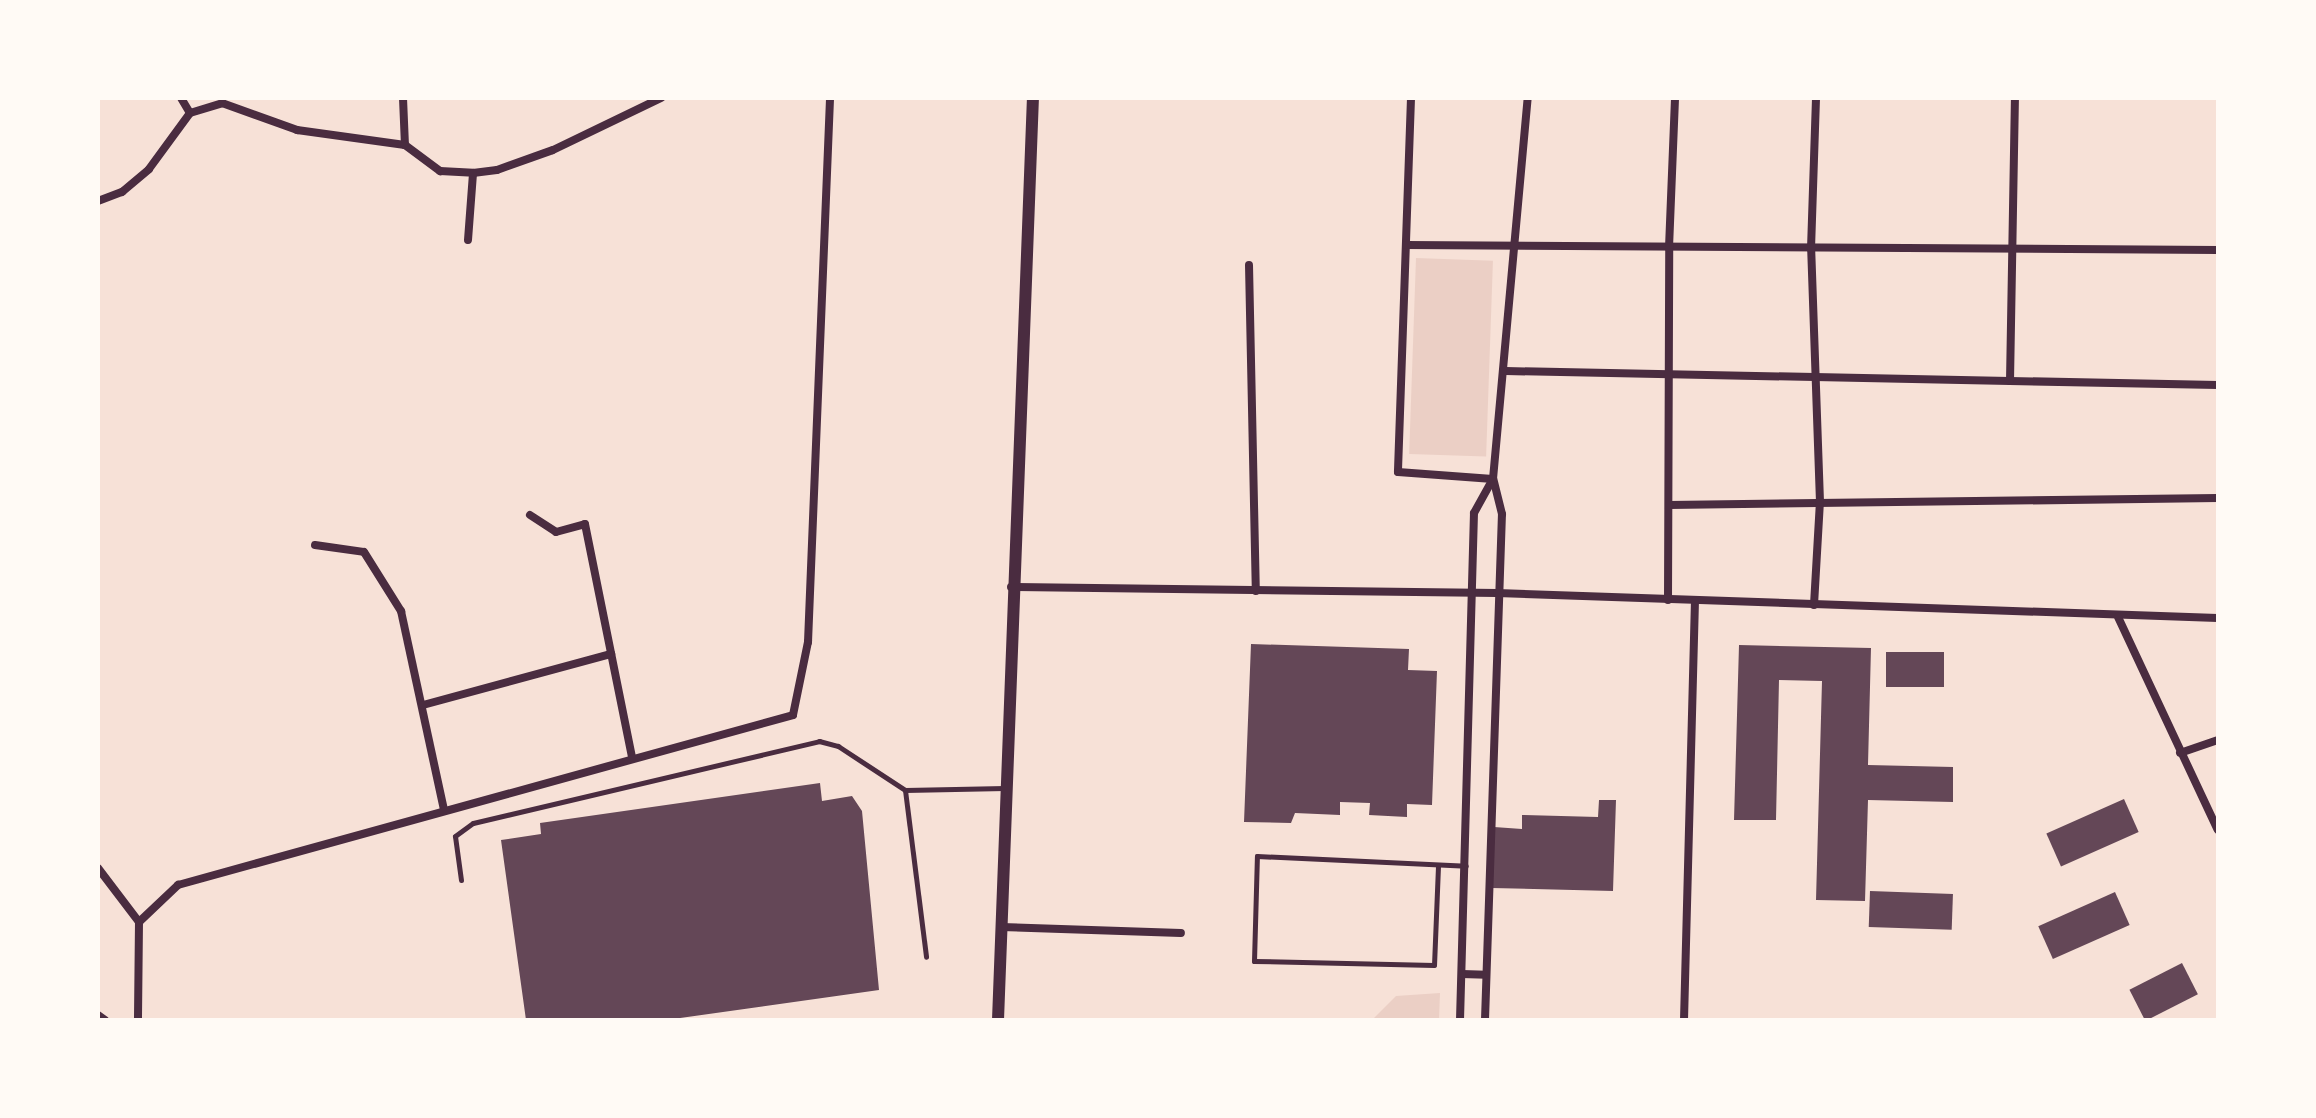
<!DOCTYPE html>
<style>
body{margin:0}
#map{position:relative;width:2316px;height:1118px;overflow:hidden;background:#f7e1d7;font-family:Quicksand,sans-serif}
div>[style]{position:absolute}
.green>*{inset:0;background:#ebcfc5;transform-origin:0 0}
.building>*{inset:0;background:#644757;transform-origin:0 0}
.service>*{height:5px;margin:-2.5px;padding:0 2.5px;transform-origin:2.5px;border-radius:2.5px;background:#4a2c40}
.minor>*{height:8px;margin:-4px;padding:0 4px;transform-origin:4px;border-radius:4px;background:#4a2c40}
.tertiary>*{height:12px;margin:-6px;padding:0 6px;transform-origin:6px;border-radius:6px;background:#4a2c40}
span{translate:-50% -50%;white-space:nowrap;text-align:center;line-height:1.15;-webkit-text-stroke:6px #fffaf5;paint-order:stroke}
.frame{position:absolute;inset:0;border:100px solid #fffaf5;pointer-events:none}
</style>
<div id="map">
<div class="green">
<i style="left:1416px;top:258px;width:77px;height:196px;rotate:2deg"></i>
<i style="clip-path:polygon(1440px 993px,1439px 1020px,1372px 1020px,1396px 996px)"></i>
</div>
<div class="building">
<i style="clip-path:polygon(1251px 644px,1409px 649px,1408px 670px,1437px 671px,1432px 805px,1407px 804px,1407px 817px,1369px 815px,1370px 803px,1340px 802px,1340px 815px,1295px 813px,1291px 823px,1244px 822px)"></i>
<i style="clip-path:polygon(1739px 645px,1871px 648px,1868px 765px,1953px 767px,1953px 802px,1868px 800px,1865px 901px,1816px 900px,1822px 681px,1779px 680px,1776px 820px,1734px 820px)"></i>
<i style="left:1886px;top:652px;width:58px;height:35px"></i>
<i style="clip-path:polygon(820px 783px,822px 801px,852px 796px,862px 811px,879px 990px,666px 1020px,526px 1020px,501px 840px,541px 834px,540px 823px)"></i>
<i style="left:2124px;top:799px;width:36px;height:85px;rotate:66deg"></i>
<i style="clip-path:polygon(1599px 800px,1616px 800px,1613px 891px,1492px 888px,1494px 827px,1522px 829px,1522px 815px,1598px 817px)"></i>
<i style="left:1870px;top:891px;width:83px;height:36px;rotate:2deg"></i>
<i style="left:2115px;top:892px;width:36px;height:84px;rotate:66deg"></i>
<i style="left:2182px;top:963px;width:35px;height:59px;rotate:63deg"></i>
</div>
<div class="service">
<i style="left:905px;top:790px;width:168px;rotate:82.8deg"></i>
<i style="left:1438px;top:866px;width:99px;rotate:92.3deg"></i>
<i style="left:1434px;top:965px;width:180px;rotate:-178.7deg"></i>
<i style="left:1254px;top:961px;width:105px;rotate:-88.4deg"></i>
<i style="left:1257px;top:856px;width:209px;rotate:2.7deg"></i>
<i style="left:461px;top:880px;width:44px;rotate:-97.8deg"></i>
<i style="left:455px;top:836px;width:22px;rotate:-36deg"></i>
<i style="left:473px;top:823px;width:356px;rotate:-13.3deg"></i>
<i style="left:819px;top:741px;width:20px;rotate:15deg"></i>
<i style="left:838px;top:746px;width:80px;rotate:33.3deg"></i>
<i style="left:905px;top:790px;width:100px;rotate:-1.1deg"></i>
</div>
<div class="minor">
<i style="left:181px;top:98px;width:17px;rotate:59deg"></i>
<i style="left:403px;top:98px;width:47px;rotate:87.6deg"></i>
<i style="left:1411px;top:98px;width:374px;rotate:92deg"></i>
<i style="left:1398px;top:472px;width:95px;rotate:4.2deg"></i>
<i style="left:98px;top:201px;width:26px;rotate:-21deg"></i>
<i style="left:122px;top:192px;width:35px;rotate:-40deg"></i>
<i style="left:149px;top:169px;width:69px;rotate:-53.8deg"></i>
<i style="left:190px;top:113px;width:34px;rotate:-17deg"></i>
<i style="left:222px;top:103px;width:80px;rotate:19.8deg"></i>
<i style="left:297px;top:130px;width:109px;rotate:7.9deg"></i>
<i style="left:405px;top:145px;width:44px;rotate:36.6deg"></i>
<i style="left:440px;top:171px;width:33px;rotate:3deg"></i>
<i style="left:473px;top:173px;width:24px;rotate:-7deg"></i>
<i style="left:497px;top:170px;width:59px;rotate:-19.7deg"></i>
<i style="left:553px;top:150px;width:120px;rotate:-25.7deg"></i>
<i style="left:468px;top:240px;width:67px;rotate:-85.7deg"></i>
<i style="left:1406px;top:245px;width:812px;rotate:0.35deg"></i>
<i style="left:1249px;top:265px;width:326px;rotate:88.8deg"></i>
<i style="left:1506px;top:371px;width:712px;rotate:1.13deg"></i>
<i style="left:2010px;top:381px;width:283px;rotate:-89deg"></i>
<i style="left:1669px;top:505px;width:549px;rotate:-0.73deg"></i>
<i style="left:530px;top:515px;width:31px;rotate:33deg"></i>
<i style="left:556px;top:532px;width:30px;rotate:-15deg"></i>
<i style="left:585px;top:524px;width:238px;rotate:78.6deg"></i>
<i style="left:315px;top:545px;width:49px;rotate:8.1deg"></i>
<i style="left:364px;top:552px;width:70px;rotate:57.9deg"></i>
<i style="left:401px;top:611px;width:204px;rotate:77.8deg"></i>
<i style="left:1011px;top:587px;width:486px;rotate:0.7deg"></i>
<i style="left:1497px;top:593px;width:721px;rotate:1.99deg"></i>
<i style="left:1668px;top:600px;width:352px;rotate:-89.8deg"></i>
<i style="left:1669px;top:248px;width:150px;rotate:-87.7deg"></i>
<i style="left:1814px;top:605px;width:103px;rotate:-86.7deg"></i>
<i style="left:1820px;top:502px;width:253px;rotate:-92deg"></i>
<i style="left:1811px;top:249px;width:151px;rotate:-88.1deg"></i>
<i style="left:2118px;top:617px;width:235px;rotate:64.9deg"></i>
<i style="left:423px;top:705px;width:195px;rotate:-15.2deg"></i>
<i style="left:2180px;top:753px;width:40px;rotate:-18.9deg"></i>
<i style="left:98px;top:868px;width:68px;rotate:52.8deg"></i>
<i style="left:139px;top:922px;width:98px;rotate:90.6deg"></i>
<i style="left:139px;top:922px;width:54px;rotate:-43.5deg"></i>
<i style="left:178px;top:885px;width:638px;rotate:-15.45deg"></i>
<i style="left:793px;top:715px;width:75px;rotate:-78.4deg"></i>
<i style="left:808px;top:642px;width:544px;rotate:-87.68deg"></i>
<i style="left:1001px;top:927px;width:180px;rotate:1.9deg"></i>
<i style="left:1462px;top:974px;width:24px;rotate:2deg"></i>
<i style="left:98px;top:1015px;width:9px;rotate:36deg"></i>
<i style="left:1460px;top:1020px;width:507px;rotate:-88.42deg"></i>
<i style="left:1474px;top:513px;width:39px;rotate:-61deg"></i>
<i style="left:1493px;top:479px;width:383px;rotate:-84.8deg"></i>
<i style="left:1485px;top:1020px;width:506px;rotate:-88.08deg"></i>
<i style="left:1502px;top:514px;width:36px;rotate:-104deg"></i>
<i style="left:1684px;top:1020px;width:419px;rotate:-88.5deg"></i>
</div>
<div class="tertiary">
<i style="left:998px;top:1020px;width:923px;rotate:-87.83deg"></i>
</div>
<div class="frame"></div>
</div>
